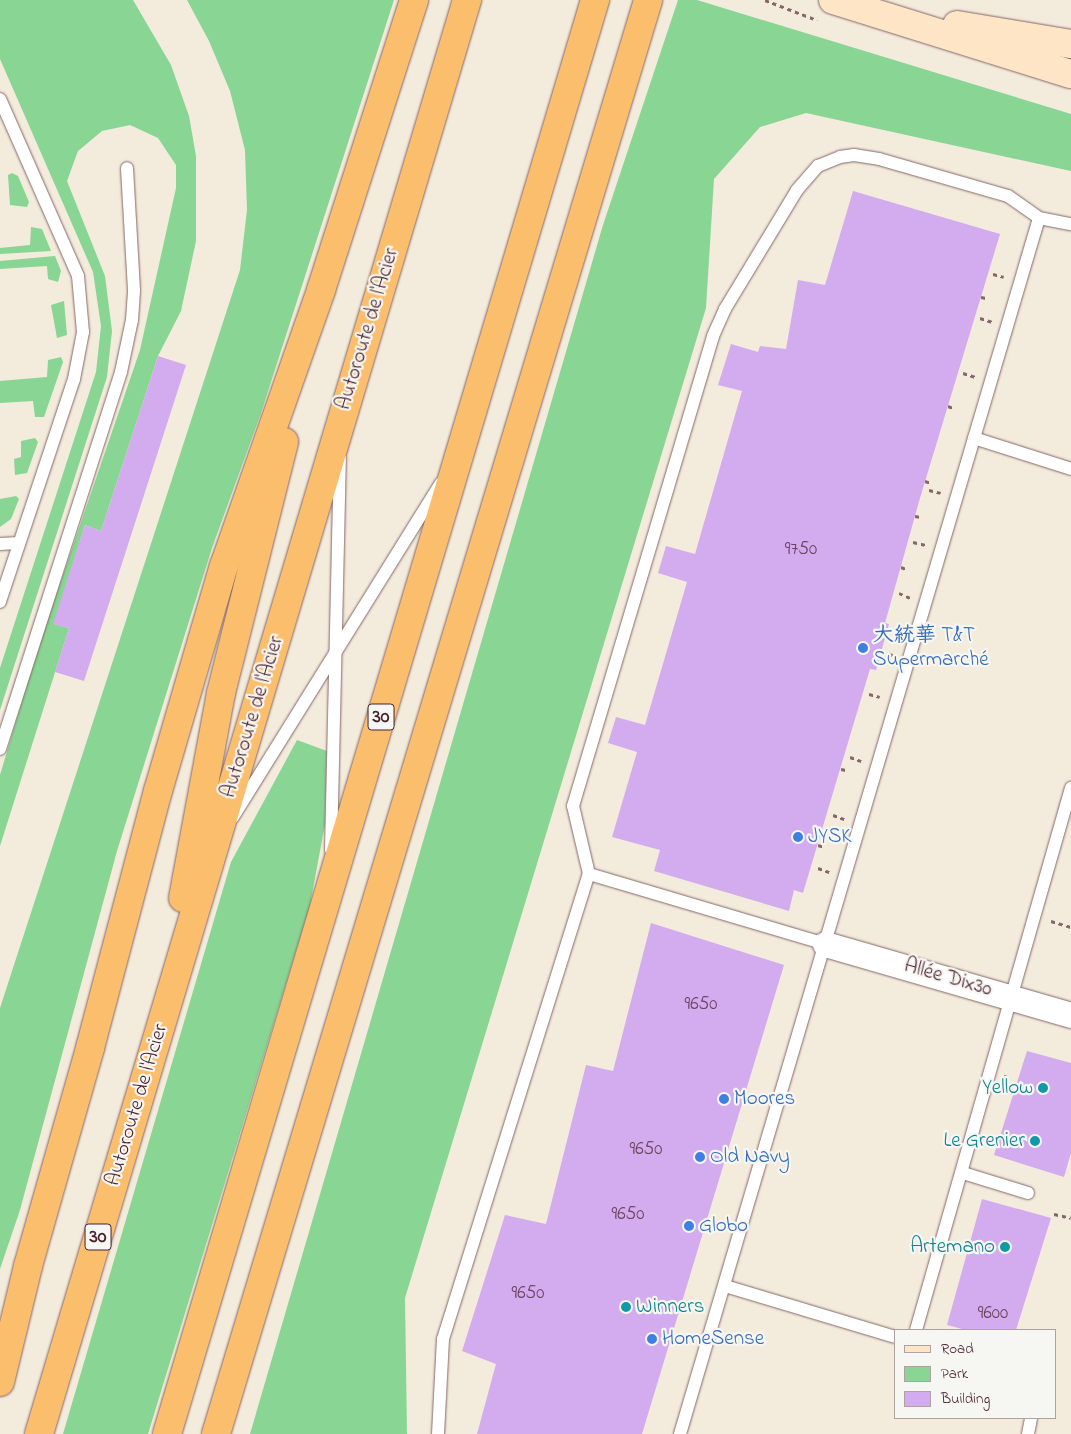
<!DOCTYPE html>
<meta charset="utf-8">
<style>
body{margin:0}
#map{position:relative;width:1071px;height:1434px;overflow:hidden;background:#f3ebdb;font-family:"Indie Flower","LXGW WenKai TC",sans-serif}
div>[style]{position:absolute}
.green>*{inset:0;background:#88d594}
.building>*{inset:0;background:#d3acef}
.path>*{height:3px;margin-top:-1.5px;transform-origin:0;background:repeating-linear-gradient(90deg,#856669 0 4px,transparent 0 8px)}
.roads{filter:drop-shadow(0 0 1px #856669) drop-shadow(0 0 1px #856669)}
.lane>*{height:12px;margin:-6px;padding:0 6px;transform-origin:6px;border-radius:6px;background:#fff}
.street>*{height:25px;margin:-12.5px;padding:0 12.5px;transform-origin:12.5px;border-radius:12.5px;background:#fff}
.secondary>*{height:28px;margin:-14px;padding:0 14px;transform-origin:14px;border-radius:14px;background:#fde5c5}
.highway>*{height:28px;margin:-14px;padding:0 14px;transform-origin:14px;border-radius:14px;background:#fabe6d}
.dots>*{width:14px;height:14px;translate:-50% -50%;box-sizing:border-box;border:2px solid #f6f6f2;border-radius:50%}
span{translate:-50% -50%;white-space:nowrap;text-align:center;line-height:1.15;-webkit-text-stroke:4.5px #f6f6f2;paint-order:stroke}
.number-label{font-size:19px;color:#6c425c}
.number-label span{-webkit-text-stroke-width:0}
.shield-label span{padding:1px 4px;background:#f6f6f2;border:1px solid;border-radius:4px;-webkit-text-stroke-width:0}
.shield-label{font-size:20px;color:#4a1f2b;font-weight:700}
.street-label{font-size:21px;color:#4a1f2b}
.shop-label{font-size:21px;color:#366cbe}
.left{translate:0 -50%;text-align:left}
.culture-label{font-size:21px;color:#0d838f}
.right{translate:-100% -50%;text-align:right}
.legend{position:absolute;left:894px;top:1329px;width:162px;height:90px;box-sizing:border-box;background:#f6f6f2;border:1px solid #b1a0a2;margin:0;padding:6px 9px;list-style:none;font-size:15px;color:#4a1f2b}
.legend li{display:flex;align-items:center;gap:10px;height:25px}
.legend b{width:25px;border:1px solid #b1a0a2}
</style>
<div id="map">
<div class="green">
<i style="clip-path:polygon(0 0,133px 0,171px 65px,189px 116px,196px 156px,196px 241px,181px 311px,158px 356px,101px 531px,85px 525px,54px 624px,69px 628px,0 846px,0 775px,37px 651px,140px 350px,176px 188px,176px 165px,158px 138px,130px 125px,102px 131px,78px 151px,67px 181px,105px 276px,112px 331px,107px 377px,0 710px,0 668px,96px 372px,101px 326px,93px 272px,0 59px)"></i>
<i style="clip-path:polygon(187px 0,394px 0,261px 413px,212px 548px,117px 851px,20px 1210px,0 1269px,0 1008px,240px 270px,247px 210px,245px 150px,230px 91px,209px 41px)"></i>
<i style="clip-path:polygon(678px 0,697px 0,1071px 114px,1071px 171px,806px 113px,760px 127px,714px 179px,706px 308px,405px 1298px,407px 1434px,250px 1434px,603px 225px)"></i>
<i style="clip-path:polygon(12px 173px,18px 176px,29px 202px,27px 207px,10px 205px,8px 175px)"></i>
<i style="clip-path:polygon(31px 227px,42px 229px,51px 251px,0 254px,0 248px,30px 245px)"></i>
<i style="clip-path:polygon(55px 256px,61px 271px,58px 282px,48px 279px,47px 266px,0 269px,0 261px)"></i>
<i style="clip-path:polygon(64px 301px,67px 335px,57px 338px,51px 305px)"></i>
<i style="clip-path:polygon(61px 357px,63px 362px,44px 417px,35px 417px,33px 401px,0 403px,0 381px,47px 377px,48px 360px)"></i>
<i style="clip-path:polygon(35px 438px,38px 442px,27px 473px,15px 475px,14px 459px,21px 457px,21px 441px)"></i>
<i style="clip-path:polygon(16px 496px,19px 499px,11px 519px,0 527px,0 499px)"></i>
<i style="clip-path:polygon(297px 740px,327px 751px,325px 824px,310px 905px,148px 1434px,63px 1434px,231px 862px)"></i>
</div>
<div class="building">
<i style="clip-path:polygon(853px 191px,1000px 234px,920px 498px,885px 623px,889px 624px,876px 670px,870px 669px,803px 893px,794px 890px,789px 911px,654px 871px,660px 850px,612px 837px,637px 752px,608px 743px,616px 717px,645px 725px,687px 582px,658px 573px,666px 546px,695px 554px,742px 391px,718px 385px,731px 344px,758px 352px,760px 346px,786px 349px,798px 280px,825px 285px)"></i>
<i style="clip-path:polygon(158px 356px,186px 365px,84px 681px,55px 672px,69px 628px,53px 624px,85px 525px,101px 531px)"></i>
<i style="clip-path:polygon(651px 923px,784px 965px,642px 1434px,477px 1434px,496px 1364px,462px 1351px,505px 1215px,546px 1224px,586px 1065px,613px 1071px)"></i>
<i style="clip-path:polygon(1027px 1051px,1071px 1063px,1071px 1153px,1064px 1177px,994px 1155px)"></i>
<i style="clip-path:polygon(982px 1199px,1051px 1218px,1016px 1330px,966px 1330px,947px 1325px)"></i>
</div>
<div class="path">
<i style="left:765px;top:0;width:56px;rotate:21deg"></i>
<i style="left:993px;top:274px;width:11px;rotate:15deg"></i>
<i style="left:981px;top:297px;width:5px;rotate:11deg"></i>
<i style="left:980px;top:318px;width:13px;rotate:18deg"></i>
<i style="left:963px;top:373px;width:13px;rotate:18deg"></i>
<i style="left:948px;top:406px;width:5px;rotate:22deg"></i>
<i style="left:925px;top:481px;width:6px;rotate:18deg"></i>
<i style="left:929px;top:490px;width:12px;rotate:14deg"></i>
<i style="left:915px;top:516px;width:6px;rotate:9deg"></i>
<i style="left:913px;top:542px;width:13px;rotate:13deg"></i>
<i style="left:901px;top:567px;width:5px;rotate:22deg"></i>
<i style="left:899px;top:593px;width:12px;rotate:24deg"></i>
<i style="left:881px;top:652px;width:12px;rotate:14deg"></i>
<i style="left:869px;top:694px;width:11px;rotate:15deg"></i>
<i style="left:850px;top:757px;width:12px;rotate:20deg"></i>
<i style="left:841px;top:769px;width:5px;rotate:11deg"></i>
<i style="left:833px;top:815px;width:12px;rotate:20deg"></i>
<i style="left:818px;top:845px;width:6px;rotate:18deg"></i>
<i style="left:818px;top:868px;width:12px;rotate:20deg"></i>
<i style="left:1051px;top:921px;width:21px;rotate:17deg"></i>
<i style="left:1004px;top:1076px;width:7px;rotate:16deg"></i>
<i style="left:1054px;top:1214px;width:17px;rotate:13deg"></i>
<i style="left:937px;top:1330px;width:1px;rotate:-45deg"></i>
</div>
<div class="roads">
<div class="lane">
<i style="left:0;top:99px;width:193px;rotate:66.2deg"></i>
<i style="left:78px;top:276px;width:56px;rotate:84.9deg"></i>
<i style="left:83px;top:332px;width:48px;rotate:100.8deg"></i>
<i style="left:74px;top:379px;width:235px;rotate:108.4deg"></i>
<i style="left:974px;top:438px;width:102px;rotate:17.7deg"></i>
<i style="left:0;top:544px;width:19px;rotate:-3deg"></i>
<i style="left:0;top:749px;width:396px;rotate:-72.2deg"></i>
<i style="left:121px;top:372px;width:53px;rotate:-78.1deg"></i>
<i style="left:132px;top:320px;width:30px;rotate:-86deg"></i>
<i style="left:134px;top:290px;width:122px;rotate:-93.3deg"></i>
<i style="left:233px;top:817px;width:393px;rotate:-58.1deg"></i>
<i style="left:331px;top:850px;width:392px;rotate:-88.7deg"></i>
<i style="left:589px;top:874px;width:246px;rotate:16.5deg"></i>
<i style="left:963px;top:1173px;width:68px;rotate:17.1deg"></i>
<i style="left:725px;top:1286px;width:177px;rotate:16.7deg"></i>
<i style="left:916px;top:1330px;width:564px;rotate:-74.04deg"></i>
<i style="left:438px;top:1434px;width:95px;rotate:-87deg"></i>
<i style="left:443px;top:1339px;width:487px;rotate:-72.6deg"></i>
<i style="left:589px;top:874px;width:70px;rotate:-103.2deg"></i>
<i style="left:573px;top:806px;width:490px;rotate:-73.4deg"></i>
<i style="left:713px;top:336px;width:30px;rotate:-66deg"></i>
<i style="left:725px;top:309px;width:139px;rotate:-58.8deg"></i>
<i style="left:797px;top:190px;width:32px;rotate:-49deg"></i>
<i style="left:818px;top:166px;width:24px;rotate:-22deg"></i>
<i style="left:840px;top:157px;width:14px;rotate:-8deg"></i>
<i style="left:854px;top:155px;width:25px;rotate:9deg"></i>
<i style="left:879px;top:159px;width:134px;rotate:16deg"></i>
<i style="left:1008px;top:196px;width:38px;rotate:35deg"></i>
<i style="left:1039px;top:218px;width:33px;rotate:11deg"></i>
<i style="left:680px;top:1434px;width:1268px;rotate:-73.55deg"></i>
<i style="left:1028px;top:1434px;width:16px;rotate:-79deg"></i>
</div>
<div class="street">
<i style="left:825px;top:944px;width:256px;rotate:16.1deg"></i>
</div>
<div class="secondary">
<i style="left:833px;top:0;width:249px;rotate:17.3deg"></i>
<i style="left:957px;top:25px;width:116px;rotate:9.5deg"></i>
</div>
<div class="highway">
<i style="left:183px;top:898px;width:208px;rotate:-79.5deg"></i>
<i style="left:221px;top:693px;width:259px;rotate:-75.9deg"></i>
<i style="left:0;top:1382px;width:119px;rotate:-76.4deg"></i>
<i style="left:28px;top:1266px;width:227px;rotate:-74.1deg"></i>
<i style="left:90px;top:1048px;width:266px;rotate:-75.2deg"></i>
<i style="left:158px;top:791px;width:234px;rotate:-73.7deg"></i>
<i style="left:224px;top:566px;width:293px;rotate:-70.6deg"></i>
<i style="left:321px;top:290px;width:305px;rotate:-72.2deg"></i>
<i style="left:39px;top:1434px;width:1497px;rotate:-73.38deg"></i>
<i style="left:167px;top:1434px;width:1497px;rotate:-73.38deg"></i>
<i style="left:216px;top:1434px;width:1498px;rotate:-73.23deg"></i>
</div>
</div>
<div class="dots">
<i style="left:863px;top:648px;background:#3f7fe0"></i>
<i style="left:798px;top:837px;background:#3f7fe0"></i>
<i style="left:1043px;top:1088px;background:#0f9aa8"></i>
<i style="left:724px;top:1099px;background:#3f7fe0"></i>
<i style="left:1035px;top:1141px;background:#0f9aa8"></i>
<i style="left:700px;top:1157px;background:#3f7fe0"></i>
<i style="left:689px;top:1226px;background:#3f7fe0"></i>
<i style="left:1005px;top:1247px;background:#0f9aa8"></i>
<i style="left:626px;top:1307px;background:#0f9aa8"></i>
<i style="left:652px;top:1339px;background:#3f7fe0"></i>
</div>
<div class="number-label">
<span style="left:801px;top:550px">9750</span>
<span style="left:701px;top:1005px">9650</span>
<span style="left:646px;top:1150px">9650</span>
<span style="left:628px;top:1215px">9650</span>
<span style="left:528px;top:1294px">9650</span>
<span style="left:993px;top:1314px">9600</span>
</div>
<div class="shield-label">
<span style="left:381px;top:717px">30</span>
<span style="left:98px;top:1237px">30</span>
</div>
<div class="street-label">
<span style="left:368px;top:329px;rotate:-73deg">Autoroute de l'Acier</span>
<span style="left:253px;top:717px;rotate:-73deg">Autoroute de l'Acier</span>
<span style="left:948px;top:978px;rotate:16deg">Allée Dix30</span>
<span style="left:137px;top:1105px;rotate:-73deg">Autoroute de l'Acier</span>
</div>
<div class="shop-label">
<span class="left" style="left:873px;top:648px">大統華 T&amp;T<br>Supermarché</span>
<span class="left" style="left:808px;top:837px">JYSK</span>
<span class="left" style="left:734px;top:1099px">Moores</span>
<span class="left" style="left:710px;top:1157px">Old Navy</span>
<span class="left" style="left:699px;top:1226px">Globo</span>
<span class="left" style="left:662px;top:1339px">HomeSense</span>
</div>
<div class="culture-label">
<span class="right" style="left:1033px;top:1088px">Yellow</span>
<span class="right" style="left:1025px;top:1141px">Le Grenier</span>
<span class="right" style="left:995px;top:1247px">Artemano</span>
<span class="left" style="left:636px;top:1307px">Winners</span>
</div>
<ul class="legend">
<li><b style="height:6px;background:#fde5c5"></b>Road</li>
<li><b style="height:14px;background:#88d594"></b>Park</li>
<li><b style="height:14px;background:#d3acef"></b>Building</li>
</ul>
</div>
